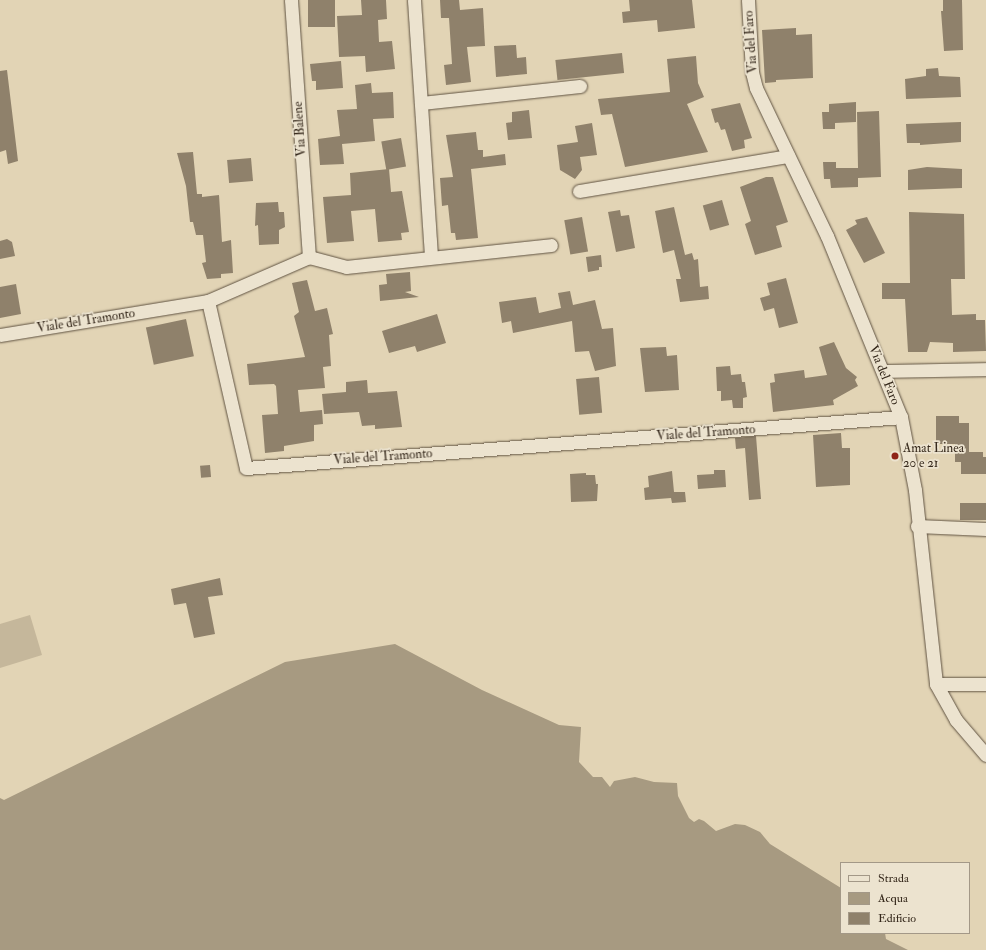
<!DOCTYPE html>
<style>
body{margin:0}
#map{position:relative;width:986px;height:950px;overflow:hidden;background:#e2d4b5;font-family:"IM FELL Double Pica",serif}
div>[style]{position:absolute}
.green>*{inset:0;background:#c5b79b}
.water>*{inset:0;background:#a79a81}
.building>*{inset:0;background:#8f816b;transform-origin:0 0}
.roads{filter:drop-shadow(0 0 1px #605342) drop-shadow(0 0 1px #605342)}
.minor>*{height:13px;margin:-6.5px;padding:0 6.5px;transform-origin:6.5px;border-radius:6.5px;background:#ece3cf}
.dots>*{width:11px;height:11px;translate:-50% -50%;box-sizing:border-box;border:2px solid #ece3cf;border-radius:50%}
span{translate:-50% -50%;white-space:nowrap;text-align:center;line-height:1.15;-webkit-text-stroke:3.5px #ece3cf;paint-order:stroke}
.street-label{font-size:13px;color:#35281b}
.poi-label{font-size:13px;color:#35281b}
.left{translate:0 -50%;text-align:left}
.legend{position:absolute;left:840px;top:862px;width:130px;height:72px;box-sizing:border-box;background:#ece3cf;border:1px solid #a39887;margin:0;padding:5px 7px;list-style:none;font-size:12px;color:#35281b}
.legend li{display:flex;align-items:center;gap:8px;height:20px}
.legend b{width:20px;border:1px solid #a39887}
</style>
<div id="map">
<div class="green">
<i style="clip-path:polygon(30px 615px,42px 655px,0 668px,0 624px)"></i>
</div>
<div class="water">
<i style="clip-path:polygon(395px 644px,482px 690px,559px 725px,581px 727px,579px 762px,593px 777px,602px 777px,610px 787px,614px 781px,635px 777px,654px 782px,677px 783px,678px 796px,689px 818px,694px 822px,699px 819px,704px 821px,716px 831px,735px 824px,745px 825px,760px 832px,770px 844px,841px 888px,841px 933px,885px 933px,886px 939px,908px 950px,0 950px,0 798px,4px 800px,285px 662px)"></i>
</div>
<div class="building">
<i style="left:308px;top:0;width:27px;height:27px"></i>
<i style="clip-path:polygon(361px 0,386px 0,387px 19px,378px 20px,379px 42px,392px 41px,395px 69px,366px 72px,365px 56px,339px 57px,337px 16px,362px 15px)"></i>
<i style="clip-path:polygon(440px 0,459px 0,460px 10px,483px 8px,485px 46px,467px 47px,471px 82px,446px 85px,444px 65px,452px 64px,449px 18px,441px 18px)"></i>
<i style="clip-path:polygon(629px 0,692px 0,695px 28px,658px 32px,657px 20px,623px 23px,622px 12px,630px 11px)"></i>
<i style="clip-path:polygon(943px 0,962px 0,963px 50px,944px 51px,941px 11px,943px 11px)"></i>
<i style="clip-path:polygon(796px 28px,796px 35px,812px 34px,813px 78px,776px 80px,776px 82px,765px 83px,762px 30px)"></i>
<i style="clip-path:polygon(516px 45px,517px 58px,526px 57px,527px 74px,496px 77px,494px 46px)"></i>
<i style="left:622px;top:53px;width:20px;height:67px;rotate:84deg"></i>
<i style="clip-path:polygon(696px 56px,698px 83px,704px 97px,687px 104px,708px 152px,625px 167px,612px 114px,601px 115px,598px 99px,670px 92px,667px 59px)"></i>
<i style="clip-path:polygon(341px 61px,343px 88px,316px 90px,316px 81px,312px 81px,310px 64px)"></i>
<i style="clip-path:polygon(938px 68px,939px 76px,960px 77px,961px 97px,906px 99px,905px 79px,926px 76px,926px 69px)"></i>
<i style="clip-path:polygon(7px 70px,18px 161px,8px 164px,6px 150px,0 152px,0 71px)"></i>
<i style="clip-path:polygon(371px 83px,372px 93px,393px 92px,394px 118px,373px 119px,375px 141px,342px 144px,344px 164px,320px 165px,318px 139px,340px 136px,337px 110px,357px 109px,355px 85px)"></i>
<i style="clip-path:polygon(856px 102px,856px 122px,835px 123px,835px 129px,823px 129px,822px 112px,829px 112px,829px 104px)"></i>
<i style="clip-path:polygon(740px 103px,752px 138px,744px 140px,745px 148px,732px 151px,725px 129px,721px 130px,718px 122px,715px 123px,711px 109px)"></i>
<i style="clip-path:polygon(529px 110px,532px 138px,508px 140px,506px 123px,512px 122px,512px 112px)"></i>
<i style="clip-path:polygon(879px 111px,881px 177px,858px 178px,858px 187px,831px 188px,830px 179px,824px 179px,823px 162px,836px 162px,836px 168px,858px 168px,857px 112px)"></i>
<i style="clip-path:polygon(961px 122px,961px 142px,920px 145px,920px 143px,907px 143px,906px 124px)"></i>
<i style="clip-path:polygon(592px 123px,597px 155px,580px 157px,582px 170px,575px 179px,560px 170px,557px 145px,578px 142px,575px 126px)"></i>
<i style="clip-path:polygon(476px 132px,478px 150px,483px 150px,483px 157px,505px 154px,506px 165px,471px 169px,478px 238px,456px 240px,455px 233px,451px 233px,448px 205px,442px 206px,440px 178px,453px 177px,446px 135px)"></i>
<i style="left:401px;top:138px;width:29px;height:20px;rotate:80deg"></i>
<i style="clip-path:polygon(193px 152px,197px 194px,202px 194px,202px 197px,219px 195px,222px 242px,231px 240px,233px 273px,221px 274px,221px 278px,207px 279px,202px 263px,206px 262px,203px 235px,196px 235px,193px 222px,190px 222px,186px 186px,177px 153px)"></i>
<i style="left:251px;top:158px;width:23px;height:24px;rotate:85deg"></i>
<i style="clip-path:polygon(927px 167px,962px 169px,962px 188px,908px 190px,908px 170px)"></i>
<i style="clip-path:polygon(389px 169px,391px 192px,402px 191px,409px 232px,401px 233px,402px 240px,378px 242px,375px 209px,351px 211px,354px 241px,327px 243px,323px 197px,351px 195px,350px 173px)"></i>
<i style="clip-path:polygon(766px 177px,773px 177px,788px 222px,776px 226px,782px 247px,755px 255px,745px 224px,751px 221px,740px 187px)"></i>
<i style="left:722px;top:200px;width:26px;height:20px;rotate:74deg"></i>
<i style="clip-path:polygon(278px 202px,279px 212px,284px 212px,285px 227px,279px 230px,279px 244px,259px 245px,258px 225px,255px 226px,256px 203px)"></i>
<i style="clip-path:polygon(674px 207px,685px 255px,692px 253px,694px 260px,698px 259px,700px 287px,708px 286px,709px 299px,680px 302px,676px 279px,681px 279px,674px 250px,663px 253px,655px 211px)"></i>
<i style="clip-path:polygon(620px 210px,621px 216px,629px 215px,635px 248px,616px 252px,608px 212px)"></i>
<i style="clip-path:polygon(909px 212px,964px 214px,965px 279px,951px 279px,952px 315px,976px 314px,976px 320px,985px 320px,986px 351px,953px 352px,953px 343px,930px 342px,927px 352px,908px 352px,905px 299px,882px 299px,882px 283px,910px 283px)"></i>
<i style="left:582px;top:217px;width:35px;height:18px;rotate:80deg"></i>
<i style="clip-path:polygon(867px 217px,885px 253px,864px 263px,846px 230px,857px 224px,855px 220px)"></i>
<i style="clip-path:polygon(7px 239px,12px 242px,15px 256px,0 259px,0 241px)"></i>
<i style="clip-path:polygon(601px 255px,602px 267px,599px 267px,599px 270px,588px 272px,586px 257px)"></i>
<i style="clip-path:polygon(410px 272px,411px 291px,405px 292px,419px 297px,380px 301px,379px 285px,387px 284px,386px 274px)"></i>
<i style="clip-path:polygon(786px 278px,798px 323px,779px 328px,774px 308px,764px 311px,760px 298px,770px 295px,767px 283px)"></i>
<i style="clip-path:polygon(307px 280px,315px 311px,327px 308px,333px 334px,329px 335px,331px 366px,323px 367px,325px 388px,298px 390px,300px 412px,322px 410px,323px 424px,314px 425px,314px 441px,284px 446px,284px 451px,265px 453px,262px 415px,278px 414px,276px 386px,274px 384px,249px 385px,247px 364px,305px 357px,294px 316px,299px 312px,292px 283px)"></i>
<i style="clip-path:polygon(16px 284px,21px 314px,0 318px,0 287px)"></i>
<i style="clip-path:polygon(570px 291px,573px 305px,595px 300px,602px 329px,613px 328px,616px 366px,595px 371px,589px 351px,575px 352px,572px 321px,513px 333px,511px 321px,502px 323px,499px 302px,536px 297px,539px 313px,561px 308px,558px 293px)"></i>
<i style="clip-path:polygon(437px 314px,446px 343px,417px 352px,415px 346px,389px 353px,382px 331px)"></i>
<i style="left:186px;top:319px;width:38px;height:41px;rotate:78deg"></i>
<i style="clip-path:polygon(834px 342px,846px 368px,857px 377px,855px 380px,858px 386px,833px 400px,834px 405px,773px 412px,770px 383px,775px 382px,774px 374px,804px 370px,805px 378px,827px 375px,819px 347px)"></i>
<i style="clip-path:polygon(666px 347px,667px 356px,677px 355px,679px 390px,645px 392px,640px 348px)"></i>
<i style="clip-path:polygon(730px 366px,731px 375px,741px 374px,742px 382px,745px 382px,747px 397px,743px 398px,743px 408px,733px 408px,732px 400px,721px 401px,721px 391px,717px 391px,716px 367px)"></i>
<i style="left:599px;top:377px;width:36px;height:23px;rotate:85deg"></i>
<i style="clip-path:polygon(367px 380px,368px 393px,397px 391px,402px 427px,375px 429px,375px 425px,362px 426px,359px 412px,324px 414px,322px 394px,346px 392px,346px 382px)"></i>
<i style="clip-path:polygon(936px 416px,959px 416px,959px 423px,969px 423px,969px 452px,983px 452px,983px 457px,986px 457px,986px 474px,961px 474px,961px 462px,955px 462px,955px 444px,936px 444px)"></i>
<i style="clip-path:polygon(841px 433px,842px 448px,850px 448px,850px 485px,816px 487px,813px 435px)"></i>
<i style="clip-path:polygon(756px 436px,761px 499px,749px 500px,745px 448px,736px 449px,735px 438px)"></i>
<i style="left:210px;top:465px;width:12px;height:10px;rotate:85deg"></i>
<i style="clip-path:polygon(714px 470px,725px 470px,726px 487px,698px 489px,697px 475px,714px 474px)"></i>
<i style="clip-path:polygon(672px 471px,674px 492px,685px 492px,686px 502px,672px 503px,671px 498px,645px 500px,644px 488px,649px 487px,648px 476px)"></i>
<i style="clip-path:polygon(586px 473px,586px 475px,595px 475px,596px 484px,598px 484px,597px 501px,571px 502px,570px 474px)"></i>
<i style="left:960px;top:503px;width:26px;height:17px"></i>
<i style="clip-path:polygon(220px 578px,223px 595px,208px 597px,215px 634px,194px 638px,186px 603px,174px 605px,171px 589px)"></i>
</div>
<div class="roads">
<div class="minor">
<i style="left:291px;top:0;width:258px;rotate:86deg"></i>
<i style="left:414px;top:0;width:257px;rotate:86.2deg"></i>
<i style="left:748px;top:0;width:72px;rotate:86.8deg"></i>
<i style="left:752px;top:72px;width:16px;rotate:76deg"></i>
<i style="left:756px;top:88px;width:164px;rotate:64.4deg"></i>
<i style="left:827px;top:236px;width:196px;rotate:67.8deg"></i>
<i style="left:901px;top:417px;width:74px;rotate:79.1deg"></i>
<i style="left:915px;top:490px;width:195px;rotate:83.8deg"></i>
<i style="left:936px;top:684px;width:41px;rotate:60.9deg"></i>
<i style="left:956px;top:720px;width:46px;rotate:49.4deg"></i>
<i style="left:421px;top:103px;width:160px;rotate:-6.1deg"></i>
<i style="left:579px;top:191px;width:212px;rotate:-9.5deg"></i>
<i style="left:208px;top:301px;width:110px;rotate:-23.5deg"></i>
<i style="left:309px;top:257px;width:38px;rotate:15deg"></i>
<i style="left:346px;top:267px;width:206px;rotate:-6.1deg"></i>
<i style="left:0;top:335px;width:211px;rotate:-9.3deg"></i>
<i style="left:208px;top:301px;width:171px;rotate:77.2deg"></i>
<i style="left:246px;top:468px;width:657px;rotate:-4.45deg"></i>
<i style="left:883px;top:371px;width:103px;rotate:-1.1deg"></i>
<i style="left:917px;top:526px;width:69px;rotate:2.5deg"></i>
<i style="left:936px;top:684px;width:50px"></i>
</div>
</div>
<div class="dots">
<i style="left:895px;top:456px;background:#8f2418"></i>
</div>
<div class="street-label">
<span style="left:751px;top:42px;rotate:-94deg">Via del Faro</span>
<span style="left:300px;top:129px;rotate:-94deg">Via Balene</span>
<span style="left:86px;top:321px;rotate:-9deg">Viale del Tramonto</span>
<span style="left:884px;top:375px;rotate:68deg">Via del Faro</span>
<span style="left:706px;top:433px;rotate:-4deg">Viale del Tramonto</span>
<span style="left:383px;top:457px;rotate:-4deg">Viale del Tramonto</span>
</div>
<div class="poi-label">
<span class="left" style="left:903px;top:456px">Amat Linea<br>20 e 21</span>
</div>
<ul class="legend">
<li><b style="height:5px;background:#ece3cf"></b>Strada</li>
<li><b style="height:11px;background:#a79a81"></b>Acqua</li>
<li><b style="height:11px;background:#8f816b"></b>Edificio</li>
</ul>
</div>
